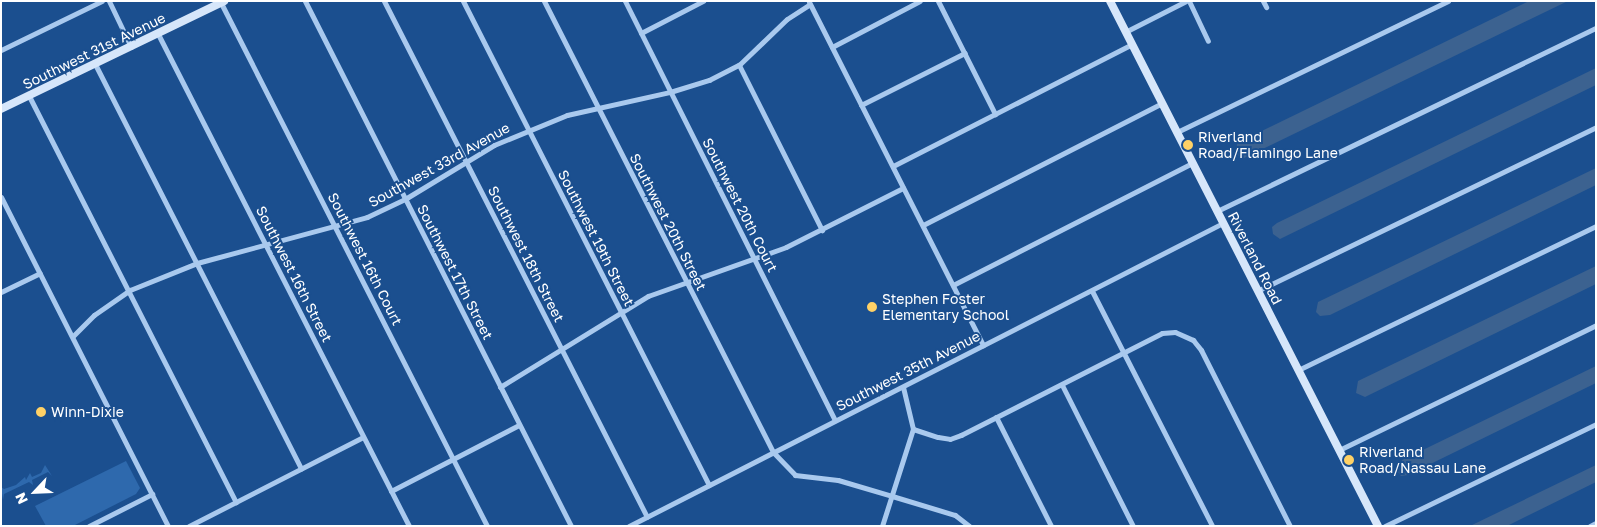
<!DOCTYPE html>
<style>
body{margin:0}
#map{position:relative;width:1597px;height:527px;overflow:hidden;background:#1b4f8f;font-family:"Golos Text",sans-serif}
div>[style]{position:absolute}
.green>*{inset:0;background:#2e69ad}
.water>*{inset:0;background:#3c6290}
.street>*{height:5px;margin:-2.5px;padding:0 2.5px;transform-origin:2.5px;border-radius:2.5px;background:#a9c9ee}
.secondary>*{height:8px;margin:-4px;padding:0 4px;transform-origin:4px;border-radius:4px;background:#d6e6fa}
.dots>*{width:14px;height:14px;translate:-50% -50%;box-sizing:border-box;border:2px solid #1b4f8f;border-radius:50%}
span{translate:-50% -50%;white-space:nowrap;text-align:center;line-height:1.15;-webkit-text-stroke:4px #1b4f8f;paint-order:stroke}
.street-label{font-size:14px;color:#fff}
.poi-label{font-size:14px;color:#fff}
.left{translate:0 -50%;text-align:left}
.frame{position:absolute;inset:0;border:2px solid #fff;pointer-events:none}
.north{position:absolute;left:10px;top:467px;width:50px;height:50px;-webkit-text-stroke:4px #1b4f8f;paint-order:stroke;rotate:245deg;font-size:14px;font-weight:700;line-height:20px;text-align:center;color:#fff}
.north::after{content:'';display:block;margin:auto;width:18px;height:22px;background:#fff;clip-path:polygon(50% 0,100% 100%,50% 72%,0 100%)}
</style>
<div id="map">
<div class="green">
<i style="clip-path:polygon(126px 461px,140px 488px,136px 494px,73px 526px,46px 526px,35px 506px)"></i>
<i style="clip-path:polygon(45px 465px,52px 476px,48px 472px,32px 480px,33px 485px,29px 482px,4px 494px,3px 500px,1px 487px,4px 489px,16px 485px,25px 477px,26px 480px,30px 473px,32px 477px,41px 473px)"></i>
</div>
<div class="water">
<i style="clip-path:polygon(1529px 1px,1568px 1px,1242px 159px,1236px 154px,1237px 143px)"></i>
<i style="clip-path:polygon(1596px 68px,1596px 85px,1280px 239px,1273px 234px,1272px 227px,1277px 223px)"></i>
<i style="clip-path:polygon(1596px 168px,1596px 185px,1330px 315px,1320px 316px,1316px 312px,1318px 302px)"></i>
<i style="clip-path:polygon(1596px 266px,1596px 284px,1365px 397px,1356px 393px,1358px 381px)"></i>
<i style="clip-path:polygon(1596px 366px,1596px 383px,1408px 475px,1401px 476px,1397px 471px,1400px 461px)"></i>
<i style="clip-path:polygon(1596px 465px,1596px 482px,1507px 526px,1470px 526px)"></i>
</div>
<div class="street">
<i style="left:109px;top:1px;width:51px;rotate:64.4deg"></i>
<i style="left:305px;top:1px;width:589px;rotate:63.13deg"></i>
<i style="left:384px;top:1px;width:579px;rotate:62.99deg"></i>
<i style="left:463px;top:1px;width:543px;rotate:63.06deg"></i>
<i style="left:544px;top:1px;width:506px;rotate:63.08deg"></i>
<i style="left:773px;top:452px;width:32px;rotate:46deg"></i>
<i style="left:795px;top:475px;width:43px;rotate:6.6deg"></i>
<i style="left:838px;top:480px;width:56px;rotate:16.5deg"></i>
<i style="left:892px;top:496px;width:66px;rotate:16.8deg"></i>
<i style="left:955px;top:515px;width:18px;rotate:38deg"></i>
<i style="left:625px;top:1px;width:469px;rotate:63.4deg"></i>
<i style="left:938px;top:1px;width:127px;rotate:63.2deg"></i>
<i style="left:1189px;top:1px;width:44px;rotate:64.6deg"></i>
<i style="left:1263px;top:1px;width:7px;rotate:63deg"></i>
<i style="left:809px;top:2px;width:385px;rotate:63.1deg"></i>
<i style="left:221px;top:3px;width:587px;rotate:63.04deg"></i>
<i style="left:1125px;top:32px;width:68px;rotate:-26.9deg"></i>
<i style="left:641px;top:33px;width:70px;rotate:-27.3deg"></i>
<i style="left:158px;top:34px;width:552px;rotate:62.97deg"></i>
<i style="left:832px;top:47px;width:99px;rotate:-27.6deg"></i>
<i style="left:1px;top:50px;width:112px;rotate:-25.9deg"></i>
<i style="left:95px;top:64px;width:454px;rotate:63deg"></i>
<i style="left:739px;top:65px;width:185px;rotate:63.3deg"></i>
<i style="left:29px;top:96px;width:456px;rotate:63deg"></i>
<i style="left:861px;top:105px;width:116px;rotate:-26.6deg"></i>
<i style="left:1177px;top:132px;width:301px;rotate:-25.8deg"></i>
<i style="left:893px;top:166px;width:268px;rotate:-27deg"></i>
<i style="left:1px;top:197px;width:369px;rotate:63.1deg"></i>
<i style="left:1217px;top:211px;width:421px;rotate:-25.8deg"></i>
<i style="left:923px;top:225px;width:268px;rotate:-27deg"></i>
<i style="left:953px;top:285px;width:268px;rotate:-27deg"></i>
<i style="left:1092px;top:291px;width:264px;rotate:62.9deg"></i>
<i style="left:1257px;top:291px;width:377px;rotate:-25.8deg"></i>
<i style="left:1px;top:292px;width:43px;rotate:-26deg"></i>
<i style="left:73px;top:336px;width:30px;rotate:-45deg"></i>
<i style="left:94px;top:315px;width:44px;rotate:-34.8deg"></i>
<i style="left:130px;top:290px;width:72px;rotate:-21.9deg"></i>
<i style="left:197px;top:263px;width:176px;rotate:-15.1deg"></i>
<i style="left:367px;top:217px;width:42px;rotate:-25.3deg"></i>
<i style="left:405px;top:199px;width:104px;rotate:-31.2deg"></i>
<i style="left:494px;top:145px;width:79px;rotate:-22.3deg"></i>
<i style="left:567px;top:115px;width:106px;rotate:-12.6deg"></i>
<i style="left:670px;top:92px;width:41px;rotate:-17.1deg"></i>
<i style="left:709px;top:80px;width:34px;rotate:-27deg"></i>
<i style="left:739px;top:65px;width:66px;rotate:-43.8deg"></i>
<i style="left:787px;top:19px;width:27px;rotate:-33deg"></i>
<i style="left:1298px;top:370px;width:331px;rotate:-25.8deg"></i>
<i style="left:1062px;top:385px;width:158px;rotate:63.3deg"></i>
<i style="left:500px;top:387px;width:174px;rotate:-31.6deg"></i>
<i style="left:648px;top:296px;width:146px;rotate:-19.5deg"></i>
<i style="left:786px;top:247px;width:131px;rotate:-26.8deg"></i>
<i style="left:996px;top:417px;width:122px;rotate:63.2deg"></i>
<i style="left:913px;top:429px;width:26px;rotate:18deg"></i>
<i style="left:938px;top:437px;width:12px;rotate:9deg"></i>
<i style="left:950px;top:439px;width:12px;rotate:-20deg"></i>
<i style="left:961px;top:435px;width:225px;rotate:-26.9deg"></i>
<i style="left:1162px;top:333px;width:13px;rotate:-4deg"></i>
<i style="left:1175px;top:332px;width:20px;rotate:24deg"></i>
<i style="left:1193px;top:340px;width:13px;rotate:51deg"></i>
<i style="left:1201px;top:350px;width:197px;rotate:63.2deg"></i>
<i style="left:1339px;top:450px;width:286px;rotate:-25.9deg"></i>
<i style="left:391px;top:491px;width:144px;rotate:-27.3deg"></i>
<i style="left:89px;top:526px;width:71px;rotate:-26.9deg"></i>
<i style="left:189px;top:526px;width:195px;rotate:-27.1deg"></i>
<i style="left:629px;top:526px;width:667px;rotate:-27.03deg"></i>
<i style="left:882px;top:526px;width:102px;rotate:-72.3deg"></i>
<i style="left:913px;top:429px;width:43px;rotate:-103.4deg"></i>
<i style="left:1385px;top:526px;width:234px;rotate:-25.8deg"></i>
<i style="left:1590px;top:526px;width:7px;rotate:-27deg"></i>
</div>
<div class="secondary">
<i style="left:1110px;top:1px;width:589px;rotate:62.96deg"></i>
<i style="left:1px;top:109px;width:248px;rotate:-25.8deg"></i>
</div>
<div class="dots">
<i style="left:1188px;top:145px;background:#ffd166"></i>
<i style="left:872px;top:307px;background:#ffd166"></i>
<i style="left:41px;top:412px;background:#ffd166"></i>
<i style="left:1349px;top:460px;background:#ffd166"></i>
</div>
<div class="street-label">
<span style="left:94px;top:51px;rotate:-26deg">Southwest 31st Avenue</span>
<span style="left:439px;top:165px;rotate:-29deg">Southwest 33rd Avenue</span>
<span style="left:740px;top:205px;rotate:63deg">Southwest 20th Court</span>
<span style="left:668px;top:222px;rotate:63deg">Southwest 20th Street</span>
<span style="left:596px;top:238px;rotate:63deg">Southwest 19th Street</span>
<span style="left:526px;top:254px;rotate:63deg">Southwest 18th Street</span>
<span style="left:1255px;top:258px;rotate:63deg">Riverland Road</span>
<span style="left:365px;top:259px;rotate:63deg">Southwest 16th Court</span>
<span style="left:455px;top:272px;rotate:63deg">Southwest 17th Street</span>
<span style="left:294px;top:274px;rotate:63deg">Southwest 16th Street</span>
<span style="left:908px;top:371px;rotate:-27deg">Southwest 35th Avenue</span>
</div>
<div class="poi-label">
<span class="left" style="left:1198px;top:145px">Riverland<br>Road/Flamingo Lane</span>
<span class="left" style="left:882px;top:307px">Stephen Foster<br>Elementary School</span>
<span class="left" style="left:51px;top:412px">Winn-Dixie</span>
<span class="left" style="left:1359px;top:460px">Riverland<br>Road/Nassau Lane</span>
</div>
<div class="frame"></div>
<div class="north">N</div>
</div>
